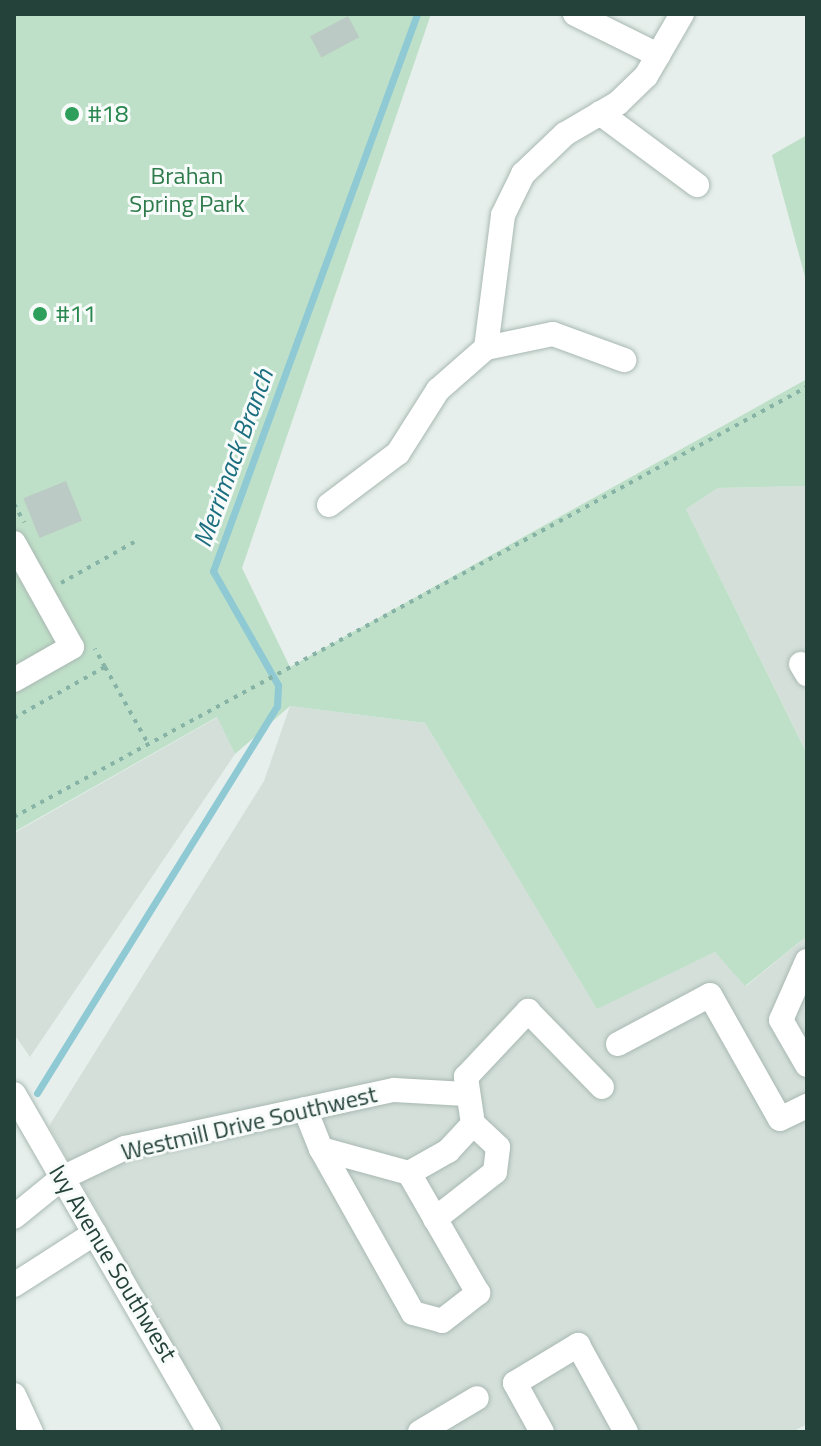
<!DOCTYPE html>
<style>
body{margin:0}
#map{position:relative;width:821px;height:1446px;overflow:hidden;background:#e6efeb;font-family:"Titillium Web",sans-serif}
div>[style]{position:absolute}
.built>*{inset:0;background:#d4dfda}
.green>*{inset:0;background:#bfe0c8}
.stream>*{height:7px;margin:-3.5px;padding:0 3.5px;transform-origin:3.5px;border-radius:3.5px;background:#8ec9d4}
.building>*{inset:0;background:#bbcac4;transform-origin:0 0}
.path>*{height:4px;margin-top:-2px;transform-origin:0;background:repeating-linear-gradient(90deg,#86b3a5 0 4px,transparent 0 10px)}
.roads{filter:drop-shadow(0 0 2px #a8b8b2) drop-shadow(0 0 2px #a8b8b2)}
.minor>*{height:24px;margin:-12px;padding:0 12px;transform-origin:12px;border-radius:12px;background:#fff}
.dots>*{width:22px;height:22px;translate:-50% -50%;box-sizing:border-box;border:4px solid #f7fbf9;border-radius:50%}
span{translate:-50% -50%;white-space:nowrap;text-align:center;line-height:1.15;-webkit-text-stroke:6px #f7fbf9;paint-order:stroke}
.leisure-label{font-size:24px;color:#27864d}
.left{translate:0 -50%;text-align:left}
.park-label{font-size:24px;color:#2d7a4b}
.street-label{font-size:24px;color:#24423a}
.water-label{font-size:26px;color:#1c6f80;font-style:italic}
.frame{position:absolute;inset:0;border:16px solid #24423a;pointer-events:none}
</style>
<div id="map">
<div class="built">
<i style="clip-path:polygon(807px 486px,807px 754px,686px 509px,718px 488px)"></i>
<i style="clip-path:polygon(290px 706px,425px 723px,597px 1008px,715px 952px,746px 986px,807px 936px,807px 1424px,792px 1432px,222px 1432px,49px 1126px,264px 781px)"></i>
<i style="clip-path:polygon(218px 717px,235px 754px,30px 1057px,14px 1034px,14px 833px)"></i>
</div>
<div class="green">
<i style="clip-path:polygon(14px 14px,431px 14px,242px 568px,290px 667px,807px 379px,807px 486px,718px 488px,686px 509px,807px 754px,807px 936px,745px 986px,715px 952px,597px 1009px,425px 723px,290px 706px,235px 754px,217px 717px,14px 832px)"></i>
<i style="clip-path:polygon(807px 135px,807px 284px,772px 155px)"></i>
</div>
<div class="stream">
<i style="left:37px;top:1093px;width:455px;rotate:-58.2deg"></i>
<i style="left:277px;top:706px;width:21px;rotate:-87deg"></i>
<i style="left:278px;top:685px;width:131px;rotate:-119.7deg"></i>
<i style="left:213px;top:571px;width:593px;rotate:-69.88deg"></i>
</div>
<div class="building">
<i style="left:348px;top:16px;width:24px;height:43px;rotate:62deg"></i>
<i style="left:66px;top:481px;width:43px;height:46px;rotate:68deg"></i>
</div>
<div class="path">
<i style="left:14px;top:504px;width:21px;rotate:61deg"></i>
<i style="left:61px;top:583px;width:84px;rotate:-29.3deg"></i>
<i style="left:105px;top:667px;width:90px;rotate:60.6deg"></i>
<i style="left:14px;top:718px;width:104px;rotate:-29.3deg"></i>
<i style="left:105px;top:667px;width:21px;rotate:-119deg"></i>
<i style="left:14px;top:817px;width:902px;rotate:-28.47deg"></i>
</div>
<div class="roads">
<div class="minor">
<i style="left:575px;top:14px;width:93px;rotate:26.3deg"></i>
<i style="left:600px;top:113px;width:121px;rotate:36.6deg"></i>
<i style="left:486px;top:348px;width:134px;rotate:-82.7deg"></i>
<i style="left:503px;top:215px;width:46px;rotate:-64deg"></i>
<i style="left:523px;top:174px;width:58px;rotate:-43.6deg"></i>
<i style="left:565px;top:134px;width:61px;rotate:-30.3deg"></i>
<i style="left:618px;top:103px;width:39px;rotate:-44deg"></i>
<i style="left:646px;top:76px;width:72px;rotate:-59.9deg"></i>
<i style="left:329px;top:505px;width:86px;rotate:-37deg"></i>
<i style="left:398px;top:453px;width:75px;rotate:-57.6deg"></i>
<i style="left:438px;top:390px;width:64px;rotate:-41.2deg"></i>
<i style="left:486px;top:348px;width:68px;rotate:-11.8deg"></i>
<i style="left:553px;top:334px;width:76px;rotate:20.1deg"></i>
<i style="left:14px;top:543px;width:119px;rotate:60.9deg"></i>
<i style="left:72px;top:647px;width:67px;rotate:150.4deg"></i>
<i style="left:801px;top:664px;width:12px;rotate:59deg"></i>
<i style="left:807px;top:961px;width:64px;rotate:113.8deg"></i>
<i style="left:781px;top:1020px;width:52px;rotate:60deg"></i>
<i style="left:618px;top:1044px;width:104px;rotate:-28deg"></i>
<i style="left:710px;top:995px;width:142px;rotate:60.6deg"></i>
<i style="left:780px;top:1119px;width:30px;rotate:-26deg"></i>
<i style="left:14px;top:1094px;width:390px;rotate:60deg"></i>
<i style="left:305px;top:1109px;width:43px;rotate:68.2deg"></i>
<i style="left:321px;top:1149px;width:188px;rotate:60.7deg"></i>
<i style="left:413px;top:1313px;width:30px;rotate:15deg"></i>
<i style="left:442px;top:1321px;width:46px;rotate:-37.9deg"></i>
<i style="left:478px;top:1293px;width:138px;rotate:-119.9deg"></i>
<i style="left:409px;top:1173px;width:91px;rotate:-164.7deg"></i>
<i style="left:409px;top:1173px;width:45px;rotate:-29.4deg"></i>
<i style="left:448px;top:1151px;width:37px;rotate:-47deg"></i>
<i style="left:14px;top:1217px;width:62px;rotate:-39.1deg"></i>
<i style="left:62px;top:1178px;width:70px;rotate:-25.5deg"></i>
<i style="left:125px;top:1148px;width:275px;rotate:-12.2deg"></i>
<i style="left:394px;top:1090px;width:72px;rotate:3.2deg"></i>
<i style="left:435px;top:1219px;width:76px;rotate:-38.1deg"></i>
<i style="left:495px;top:1172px;width:25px;rotate:-83deg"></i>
<i style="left:498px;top:1147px;width:34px;rotate:-137deg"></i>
<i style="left:473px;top:1124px;width:48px;rotate:-98.5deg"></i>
<i style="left:466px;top:1077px;width:91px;rotate:-46.8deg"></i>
<i style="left:528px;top:1011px;width:106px;rotate:45.8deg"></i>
<i style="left:14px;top:1285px;width:96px;rotate:-32.7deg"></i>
<i style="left:14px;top:1395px;width:41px;rotate:65.3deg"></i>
<i style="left:420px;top:1432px;width:66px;rotate:-30.8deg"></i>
<i style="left:542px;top:1432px;width:56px;rotate:-118.9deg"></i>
<i style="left:515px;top:1383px;width:74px;rotate:-31.1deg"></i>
<i style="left:578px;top:1345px;width:99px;rotate:61.1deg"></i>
</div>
</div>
<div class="dots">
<i style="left:72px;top:114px;background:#2e9e5b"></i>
<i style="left:40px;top:314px;background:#2e9e5b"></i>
</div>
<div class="leisure-label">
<span class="left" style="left:88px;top:114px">#18</span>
<span class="left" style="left:56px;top:314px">#11</span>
</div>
<div class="park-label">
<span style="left:187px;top:190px">Brahan<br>Spring Park</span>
</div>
<div class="street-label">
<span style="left:249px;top:1123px;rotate:-13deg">Westmill Drive Southwest</span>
<span style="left:113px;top:1263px;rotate:59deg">Ivy Avenue Southwest</span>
</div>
<div class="water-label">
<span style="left:233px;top:458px;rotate:-70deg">Merrimack Branch</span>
</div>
<div class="frame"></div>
</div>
